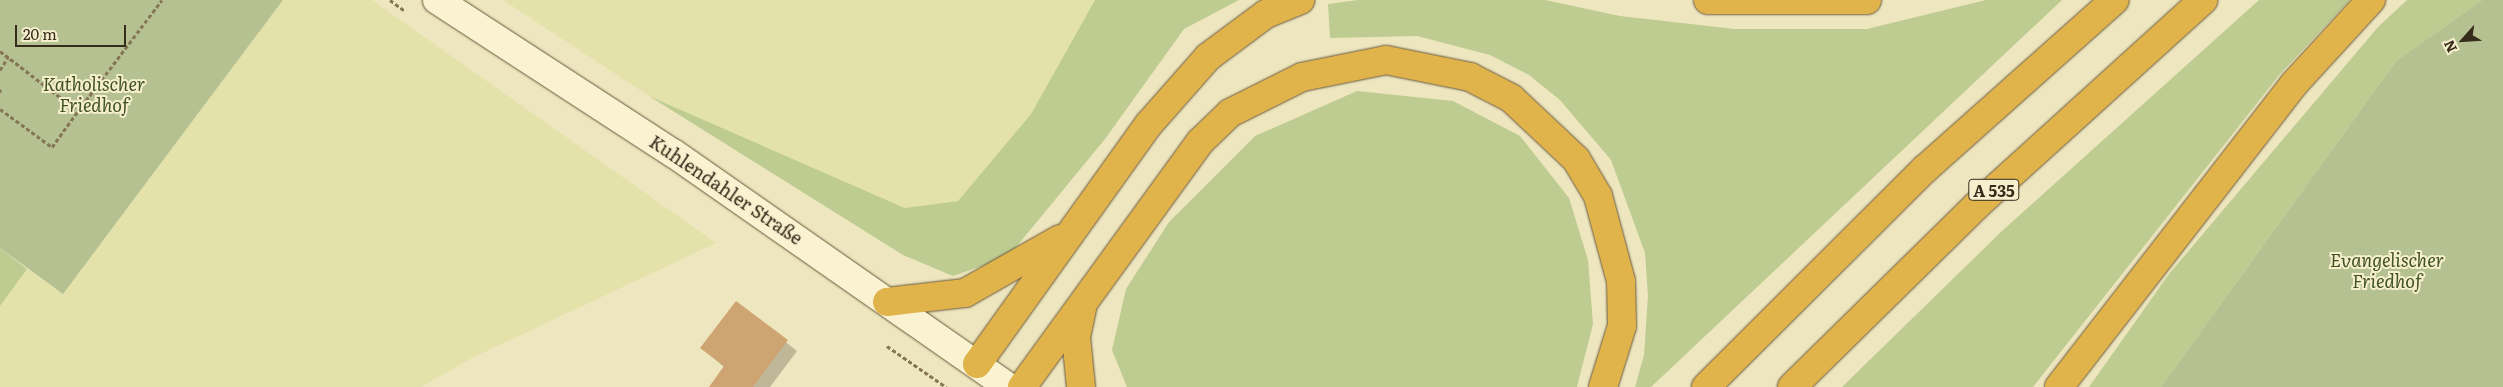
<!DOCTYPE html>
<meta charset="utf-8">
<style>
body{margin:0}
#map{position:relative;width:2503px;height:387px;overflow:hidden;background:#eee6be;font-family:Literata,serif}
div>[style]{position:absolute}
.farmland>*{inset:0;background:#e4e2ab}
.green>*{inset:0;background:#becc92}
.cemetery>*{inset:0;background:#b5c191}
.shadow>*{inset:0;background:#0003}
.building>*{inset:0;background:#cea472}
.path>*{height:3px;margin-top:-1.5px;transform-origin:0;background:repeating-linear-gradient(90deg,#877656 0 4px,transparent 0 6.5px)}
.roads{filter:drop-shadow(0 0 1px #68573a) drop-shadow(0 0 1px #68573a)}
.secondary>*{height:28px;margin:-14px;padding:0 14px;transform-origin:14px;border-radius:14px;background:#f9f3d1}
.highway>*{height:28px;margin:-14px;padding:0 14px;transform-origin:14px;border-radius:14px;background:#e1b34b}
span{translate:-50% -50%;white-space:nowrap;text-align:center;line-height:1.15;-webkit-text-stroke:4px #f6efcd;paint-order:stroke}
.shield-label span{padding:1px 4px;background:#f6efcd;border:1px solid;border-radius:4px;-webkit-text-stroke-width:0}
.shield-label{font-size:16px;color:#362c1b;font-weight:700}
.park-label{font-size:18px;color:#405321;font-style:italic}
.street-label{font-size:18px;color:#362c1b}
.north{position:absolute;left:2438px;top:15px;width:50px;height:50px;-webkit-text-stroke:4px #f6efcd;paint-order:stroke;rotate:244deg;font-size:14px;font-weight:700;line-height:20px;text-align:center;color:#362c1b}
.north::after{content:'';display:block;margin:auto;width:18px;height:22px;background:#362c1b;clip-path:polygon(50% 0,100% 100%,50% 72%,0 100%)}
.scale{position:absolute;left:15px;top:25px;width:111px;height:22px;box-sizing:border-box;border:2px solid #362c1b;border-top:0;padding-left:6px;font-size:15px;line-height:18px;white-space:nowrap;color:#362c1b;-webkit-text-stroke:4px #f6efcd;paint-order:stroke}
</style>
<div id="map">
<div class="farmland">
<i style="clip-path:polygon(283px 0,372px 0,716px 243px,472px 358px,421px 387px,0 387px,0 306px,27px 269px,63px 294px)"></i>
<i style="clip-path:polygon(503px 0,1095px 0,1031px 114px,958px 201px,906px 208px,649px 96px)"></i>
</div>
<div class="green">
<i style="clip-path:polygon(1095px 0,1239px 0,1184px 29px,1105px 139px,1008px 257px,953px 276px,903px 255px,649px 96px,905px 208px,958px 201px,1031px 114px)"></i>
<i style="clip-path:polygon(1358px 0,1545px 0,1620px 16px,1735px 29px,1867px 29px,1986px 0,2062px 0,1651px 387px,1635px 387px,1644px 355px,1648px 296px,1645px 253px,1611px 160px,1560px 100px,1529px 75px,1490px 55px,1417px 36px,1330px 38px,1328px 4px)"></i>
<i style="clip-path:polygon(2259px 0,2350px 0,2280px 74px,2033px 387px,1842px 387px,2003px 230px)"></i>
<i style="clip-path:polygon(2407px 0,2482px 0,2396px 61px,2161px 387px,2089px 387px,2169px 274px,2378px 27px)"></i>
<i style="clip-path:polygon(1357px 91px,1453px 101px,1520px 136px,1569px 198px,1588px 260px,1593px 324px,1577px 387px,1127px 387px,1112px 350px,1126px 289px,1169px 222px,1255px 136px)"></i>
<i style="clip-path:polygon(0 248px,27px 269px,0 306px)"></i>
</div>
<div class="cemetery">
<i style="clip-path:polygon(0 0,283px 0,63px 294px,0 248px)"></i>
<i style="clip-path:polygon(2482px 0,2503px 0,2503px 387px,2161px 387px,2396px 61px)"></i>
</div>
<div class="shadow">
<i style="clip-path:polygon(736px 303px,797px 351px,770px 387px,711px 387px,725px 368px,702px 348px)"></i>
</div>
<div class="building">
<i style="clip-path:polygon(736px 301px,788px 340px,753px 387px,709px 387px,724px 366px,700px 348px)"></i>
</div>
<div class="path">
<i style="left:390px;top:0;width:19px;rotate:36deg"></i>
<i style="left:0;top:51px;width:98px;rotate:37.6deg"></i>
<i style="left:78px;top:111px;width:139px;rotate:-52.9deg"></i>
<i style="left:0;top:70px;width:15px;rotate:-58deg"></i>
<i style="left:0;top:89px;width:5px;rotate:90deg"></i>
<i style="left:0;top:109px;width:64px;rotate:36.2deg"></i>
<i style="left:52px;top:147px;width:44px;rotate:-54.2deg"></i>
<i style="left:887px;top:346px;width:72px;rotate:34.8deg"></i>
</div>
<div class="roads">
<div class="secondary">
<i style="left:437px;top:0;width:281px;rotate:33deg"></i>
<i style="left:673px;top:153px;width:409px;rotate:34.9deg"></i>
</div>
<div class="highway">
<i style="left:1708px;top:0;width:159px"></i>
<i style="left:887px;top:302px;width:79px;rotate:-6.6deg"></i>
<i style="left:965px;top:293px;width:109px;rotate:-29.6deg"></i>
<i style="left:977px;top:364px;width:295px;rotate:-54.4deg"></i>
<i style="left:1149px;top:124px;width:89px;rotate:-48.6deg"></i>
<i style="left:1208px;top:57px;width:72px;rotate:-36.6deg"></i>
<i style="left:1266px;top:14px;width:37px;rotate:-22deg"></i>
<i style="left:1022px;top:387px;width:304px;rotate:-54deg"></i>
<i style="left:1201px;top:141px;width:40px;rotate:-44deg"></i>
<i style="left:1230px;top:113px;width:80px;rotate:-26.6deg"></i>
<i style="left:1302px;top:77px;width:86px;rotate:-11.4deg"></i>
<i style="left:1386px;top:60px;width:86px;rotate:11.4deg"></i>
<i style="left:1470px;top:77px;width:46px;rotate:27.1deg"></i>
<i style="left:1511px;top:98px;width:89px;rotate:43.2deg"></i>
<i style="left:1576px;top:159px;width:43px;rotate:59.3deg"></i>
<i style="left:1598px;top:196px;width:88px;rotate:74.9deg"></i>
<i style="left:1621px;top:281px;width:45px;rotate:88.7deg"></i>
<i style="left:1622px;top:326px;width:64px;rotate:107.3deg"></i>
<i style="left:1081px;top:387px;width:50px;rotate:-95.7deg"></i>
<i style="left:1076px;top:337px;width:29px;rotate:-78deg"></i>
<i style="left:1706px;top:387px;width:309px;rotate:-44.9deg"></i>
<i style="left:1925px;top:169px;width:254px;rotate:-41.7deg"></i>
<i style="left:1792px;top:387px;width:258px;rotate:-44.5deg"></i>
<i style="left:1976px;top:206px;width:307px;rotate:-42.2deg"></i>
<i style="left:2059px;top:387px;width:383px;rotate:-52.2deg"></i>
<i style="left:2294px;top:84px;width:114px;rotate:-47.5deg"></i>
</div>
</div>
<div class="shield-label">
<span style="left:1994px;top:190px">A 535</span>
</div>
<div class="park-label">
<span style="left:94px;top:95px">Katholischer<br>Friedhof</span>
<span style="left:2387px;top:271px">Evangelischer<br>Friedhof</span>
</div>
<div class="street-label">
<span style="left:726px;top:190px;rotate:34deg">Kuhlendahler Straße</span>
</div>
<div class="north">N</div>
<div class="scale">20 m</div>
</div>
